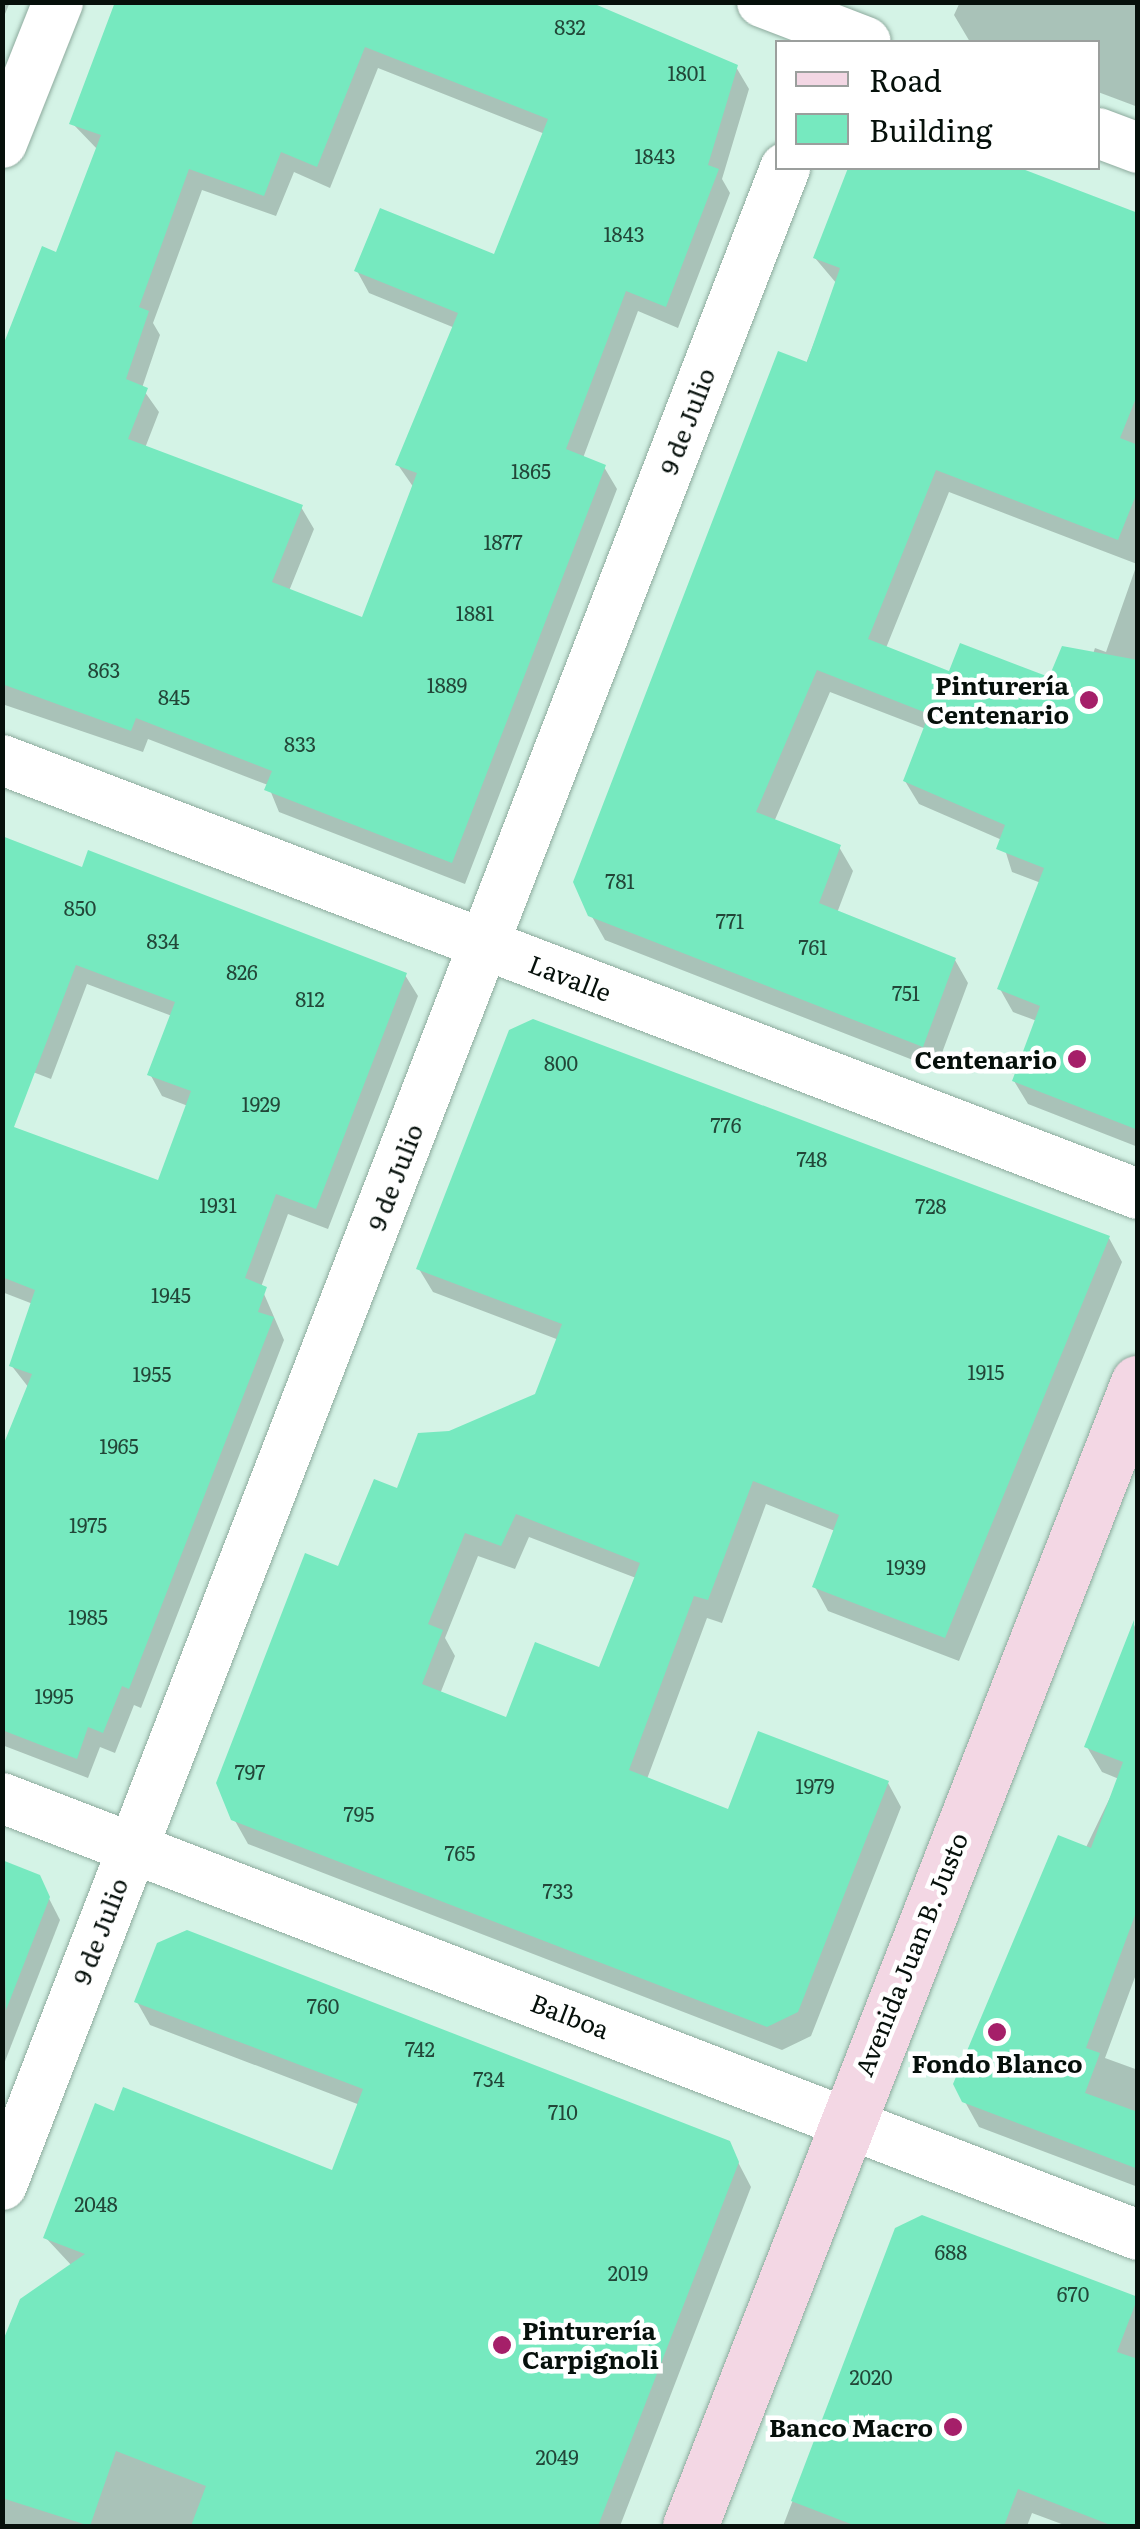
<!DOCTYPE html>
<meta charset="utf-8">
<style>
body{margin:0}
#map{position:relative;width:1140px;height:2529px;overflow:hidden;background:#d4f3e6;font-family:Literata,serif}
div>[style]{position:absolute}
.shadow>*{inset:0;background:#0003}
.building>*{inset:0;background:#76e9bf}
.roads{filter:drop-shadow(0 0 2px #8daa9d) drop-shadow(0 0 2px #8daa9d)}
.street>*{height:50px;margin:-25px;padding:0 25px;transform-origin:25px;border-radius:25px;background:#fff}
.secondary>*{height:55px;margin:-27.5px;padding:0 27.5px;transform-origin:27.5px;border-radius:27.5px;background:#f3d7e4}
.dots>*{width:28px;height:28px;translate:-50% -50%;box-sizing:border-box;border:5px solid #fff;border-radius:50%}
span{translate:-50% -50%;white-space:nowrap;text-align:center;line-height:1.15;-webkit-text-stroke:9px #fff;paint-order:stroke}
.number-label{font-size:20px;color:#224638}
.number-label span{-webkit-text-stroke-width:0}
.street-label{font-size:25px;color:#06100b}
.poi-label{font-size:25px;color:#06100b;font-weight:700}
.right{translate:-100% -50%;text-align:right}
.left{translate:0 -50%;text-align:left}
.frame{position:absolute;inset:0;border:5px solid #06100b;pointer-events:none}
.legend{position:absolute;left:775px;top:40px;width:325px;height:130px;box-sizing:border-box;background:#fff;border:2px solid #9b9f9d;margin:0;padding:12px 18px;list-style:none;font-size:30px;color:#06100b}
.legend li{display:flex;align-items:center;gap:20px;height:50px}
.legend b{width:50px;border:2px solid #9b9f9d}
</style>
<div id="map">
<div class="shadow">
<i style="clip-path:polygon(2px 2px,10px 2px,2px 21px)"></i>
<i style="clip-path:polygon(evenodd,119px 2px,736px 67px,749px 89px,722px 179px,730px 193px,678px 328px,638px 311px,583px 458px,604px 467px,617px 489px,465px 884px,279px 812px,268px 785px,148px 739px,143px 752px,2px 704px,2px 354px,58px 255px,98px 150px,72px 123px,119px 2px,378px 68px,545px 134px,495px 257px,357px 271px,369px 293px,455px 328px,398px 465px,414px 488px,364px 621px,289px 591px,314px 529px,301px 507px,145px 448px,159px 412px,142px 388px,160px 335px,153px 323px,202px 190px,276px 216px,294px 172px,330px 188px,378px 68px)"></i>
<i style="clip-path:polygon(960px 2px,1138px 2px,1138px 107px,1098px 92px,1098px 42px,970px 42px,954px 15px)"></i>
<i style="clip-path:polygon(evenodd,851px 168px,1014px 168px,1138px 215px,1138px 1147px,1028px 1104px,1014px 1081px,1037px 1021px,1013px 1012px,1000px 989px,1041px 883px,1012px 872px,1002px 840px,919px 804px,905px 781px,926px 729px,830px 692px,774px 822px,839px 847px,853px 871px,837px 913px,955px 960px,968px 983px,936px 1069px,605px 940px,591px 915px,837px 284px,815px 258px,851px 168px,949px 492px,1137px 564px,1106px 652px,1095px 648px,1091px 660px,1051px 680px,951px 674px,886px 648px,949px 492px)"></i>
<i style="clip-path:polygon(83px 871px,405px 975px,418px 996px,328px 1229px,288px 1214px,261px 1287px,284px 1340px,141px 1708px,134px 1705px,115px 1753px,100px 1747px,88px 1778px,2px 1745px,2px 1453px,29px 1388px,11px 1365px,33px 1304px,2px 1292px,2px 1125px,159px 1183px,188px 1106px,162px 1096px,150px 1074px,172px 1016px,87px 984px,51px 1079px,2px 1060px)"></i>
<i style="clip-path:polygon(evenodd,1109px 1238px,1122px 1262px,959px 1661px,828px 1611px,815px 1587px,835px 1531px,766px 1504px,722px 1623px,707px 1618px,647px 1779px,729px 1812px,888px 1783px,901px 1807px,811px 2036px,782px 2050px,248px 1844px,234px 1819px,340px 1569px,450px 1433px,537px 1396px,559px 1340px,433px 1292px,419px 1269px,1109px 1238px,529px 1537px,636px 1578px,600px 1670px,508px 1720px,440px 1694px,455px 1656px,445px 1638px,478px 1556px,515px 1569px,529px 1537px)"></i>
<i style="clip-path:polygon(1138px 1617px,1138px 1969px,1105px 2058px,1138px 2070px,1138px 2187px,979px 2127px,964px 2100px,1119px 1779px,1102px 1772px,1087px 1747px)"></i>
<i style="clip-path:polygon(2px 1863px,38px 1877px,60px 1920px,2px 2069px)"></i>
<i style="clip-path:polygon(137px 2002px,728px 2143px,751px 2187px,620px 2526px,2px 2526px,2px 2351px,72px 2266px,46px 2238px,333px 2173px,360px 2105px,150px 2025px)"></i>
<i style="clip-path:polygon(923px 2218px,1138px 2300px,1138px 2526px,1067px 2526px,1032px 2513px,1027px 2526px,783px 2526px,897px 2229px)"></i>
</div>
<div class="building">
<i style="clip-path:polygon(evenodd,115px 2px,590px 2px,738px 65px,708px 165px,719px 169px,666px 307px,626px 291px,566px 449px,606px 465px,452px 863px,264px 790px,272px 771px,136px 718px,131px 731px,2px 684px,2px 348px,42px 246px,56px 252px,101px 135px,69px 124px,115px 2px,365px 47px,548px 119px,494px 254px,380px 208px,354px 271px,458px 313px,395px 465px,417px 473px,362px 617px,272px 582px,303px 505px,128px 439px,148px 388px,126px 379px,149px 311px,139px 307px,189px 169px,264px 196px,281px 152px,317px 167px,365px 47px)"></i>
<i style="clip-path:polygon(848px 168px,1020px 168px,1138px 213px,1138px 393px,1120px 438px,1138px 445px,1138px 490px,1118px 540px,936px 470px,868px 639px,949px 671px,960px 643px,1049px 677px,1062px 646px,1138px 660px,1138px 1130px,1012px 1081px,1040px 1006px,997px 989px,1044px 868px,996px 849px,1005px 825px,903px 781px,929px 714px,817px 670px,756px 812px,841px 845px,819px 903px,956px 958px,923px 1047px,588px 916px,573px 882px,778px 351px,807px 362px,840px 268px,813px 258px)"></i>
<i style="clip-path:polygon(evenodd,2px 836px,82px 867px,88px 850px,407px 973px,316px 1209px,276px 1194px,245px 1278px,267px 1287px,258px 1312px,274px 1317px,129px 1689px,122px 1686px,103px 1733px,88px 1727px,77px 1759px,2px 1730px,2px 1448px,32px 1374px,9px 1366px,35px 1290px,2px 1277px,2px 836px,76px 965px,175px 1002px,147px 1075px,191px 1091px,158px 1180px,14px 1127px,76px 965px)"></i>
<i style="clip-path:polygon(evenodd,533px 1019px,1110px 1236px,945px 1638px,812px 1587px,839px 1515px,753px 1481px,708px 1600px,694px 1596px,629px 1770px,728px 1809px,758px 1731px,889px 1781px,798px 2012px,767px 2027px,231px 1820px,216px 1783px,305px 1553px,338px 1566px,374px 1479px,397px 1488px,418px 1433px,449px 1431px,535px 1394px,562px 1324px,416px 1269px,509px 1030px,533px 1019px,516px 1514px,640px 1563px,599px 1667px,535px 1642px,506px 1717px,422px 1684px,443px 1630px,428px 1624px,465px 1533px,501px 1546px,516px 1514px)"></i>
<i style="clip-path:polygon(1134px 1620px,1138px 1907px,1086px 2048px,1100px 2053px,1085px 2093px,1138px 2112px,1138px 2169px,962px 2102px,953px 2084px,1058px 1835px,1091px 1848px,1123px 1762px,1084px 1747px)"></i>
<i style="clip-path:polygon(2px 1860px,40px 1875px,50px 1897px,6px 2010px)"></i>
<i style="clip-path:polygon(187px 1930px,730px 2141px,739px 2162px,598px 2526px,191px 2526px,206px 2486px,116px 2451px,90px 2526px,2px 2498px,2px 2343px,20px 2299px,85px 2254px,43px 2238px,95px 2103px,114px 2111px,123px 2087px,332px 2170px,363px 2089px,134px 2002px,157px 1943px)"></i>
<i style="clip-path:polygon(922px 2215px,1138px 2297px,1117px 2352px,1138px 2359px,1138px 2526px,1113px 2526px,1018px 2489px,1004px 2526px,856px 2526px,791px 2501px,895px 2228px)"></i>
</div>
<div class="roads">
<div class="street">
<i style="left:762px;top:2px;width:111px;rotate:21deg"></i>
<i style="left:1098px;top:133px;width:43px;rotate:20.6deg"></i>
<i style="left:2px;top:143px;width:152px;rotate:-68.3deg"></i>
<i style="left:2px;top:760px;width:1216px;rotate:20.91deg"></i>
<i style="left:2px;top:1798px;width:1217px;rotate:21.04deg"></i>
<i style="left:2px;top:2185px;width:2164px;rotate:-68.78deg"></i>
</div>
<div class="secondary">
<i style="left:690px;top:2526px;width:1228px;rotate:-68.6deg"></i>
</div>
</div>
<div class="dots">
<i style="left:1089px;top:700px;background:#a51f69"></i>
<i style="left:1077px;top:1059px;background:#a51f69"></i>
<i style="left:997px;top:2032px;background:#a51f69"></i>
<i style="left:502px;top:2345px;background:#a51f69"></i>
<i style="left:953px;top:2427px;background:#a51f69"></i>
</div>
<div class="number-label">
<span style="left:570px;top:26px">832</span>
<span style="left:687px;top:72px">1801</span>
<span style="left:655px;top:155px">1843</span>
<span style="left:624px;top:233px">1843</span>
<span style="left:531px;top:470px">1865</span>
<span style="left:503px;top:541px">1877</span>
<span style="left:475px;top:612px">1881</span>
<span style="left:104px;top:669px">863</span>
<span style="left:447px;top:684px">1889</span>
<span style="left:174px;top:696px">845</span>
<span style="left:300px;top:743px">833</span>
<span style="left:620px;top:880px">781</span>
<span style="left:80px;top:907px">850</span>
<span style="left:730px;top:920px">771</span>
<span style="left:163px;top:940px">834</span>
<span style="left:813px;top:946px">761</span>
<span style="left:242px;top:971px">826</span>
<span style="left:906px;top:992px">751</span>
<span style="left:310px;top:998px">812</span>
<span style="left:561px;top:1062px">800</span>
<span style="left:261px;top:1103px">1929</span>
<span style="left:726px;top:1124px">776</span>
<span style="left:812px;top:1158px">748</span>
<span style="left:218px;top:1204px">1931</span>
<span style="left:931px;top:1205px">728</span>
<span style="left:171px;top:1294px">1945</span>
<span style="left:986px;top:1371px">1915</span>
<span style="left:152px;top:1373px">1955</span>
<span style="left:119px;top:1445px">1965</span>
<span style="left:88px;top:1524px">1975</span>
<span style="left:906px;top:1566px">1939</span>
<span style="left:88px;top:1616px">1985</span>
<span style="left:54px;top:1695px">1995</span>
<span style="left:250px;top:1771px">797</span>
<span style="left:815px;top:1785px">1979</span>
<span style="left:359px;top:1813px">795</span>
<span style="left:460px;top:1852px">765</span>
<span style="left:558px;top:1890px">733</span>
<span style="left:323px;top:2005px">760</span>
<span style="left:420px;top:2048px">742</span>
<span style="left:489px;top:2078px">734</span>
<span style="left:563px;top:2111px">710</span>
<span style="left:96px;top:2203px">2048</span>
<span style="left:951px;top:2251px">688</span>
<span style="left:628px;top:2272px">2019</span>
<span style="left:1073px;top:2293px">670</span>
<span style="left:871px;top:2376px">2020</span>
<span style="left:557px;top:2456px">2049</span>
</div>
<div class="street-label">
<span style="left:687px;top:421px;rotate:-69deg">9 de Julio</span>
<span style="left:570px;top:978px;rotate:21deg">Lavalle</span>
<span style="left:395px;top:1177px;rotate:-69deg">9 de Julio</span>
<span style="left:100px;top:1931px;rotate:-69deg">9 de Julio</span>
<span style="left:911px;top:1954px;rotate:-68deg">Avenida Juan B. Justo</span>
<span style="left:570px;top:2016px;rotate:21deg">Balboa</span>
</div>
<div class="poi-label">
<span class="right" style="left:1069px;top:700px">Pinturería<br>Centenario</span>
<span class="right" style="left:1057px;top:1059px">Centenario</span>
<span style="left:997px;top:2063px">Fondo Blanco</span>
<span class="left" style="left:522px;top:2345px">Pinturería<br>Carpignoli</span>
<span class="right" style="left:933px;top:2427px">Banco Macro</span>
</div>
<div class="frame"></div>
<ul class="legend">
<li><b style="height:12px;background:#f3d7e4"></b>Road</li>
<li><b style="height:28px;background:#76e9bf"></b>Building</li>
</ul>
</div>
